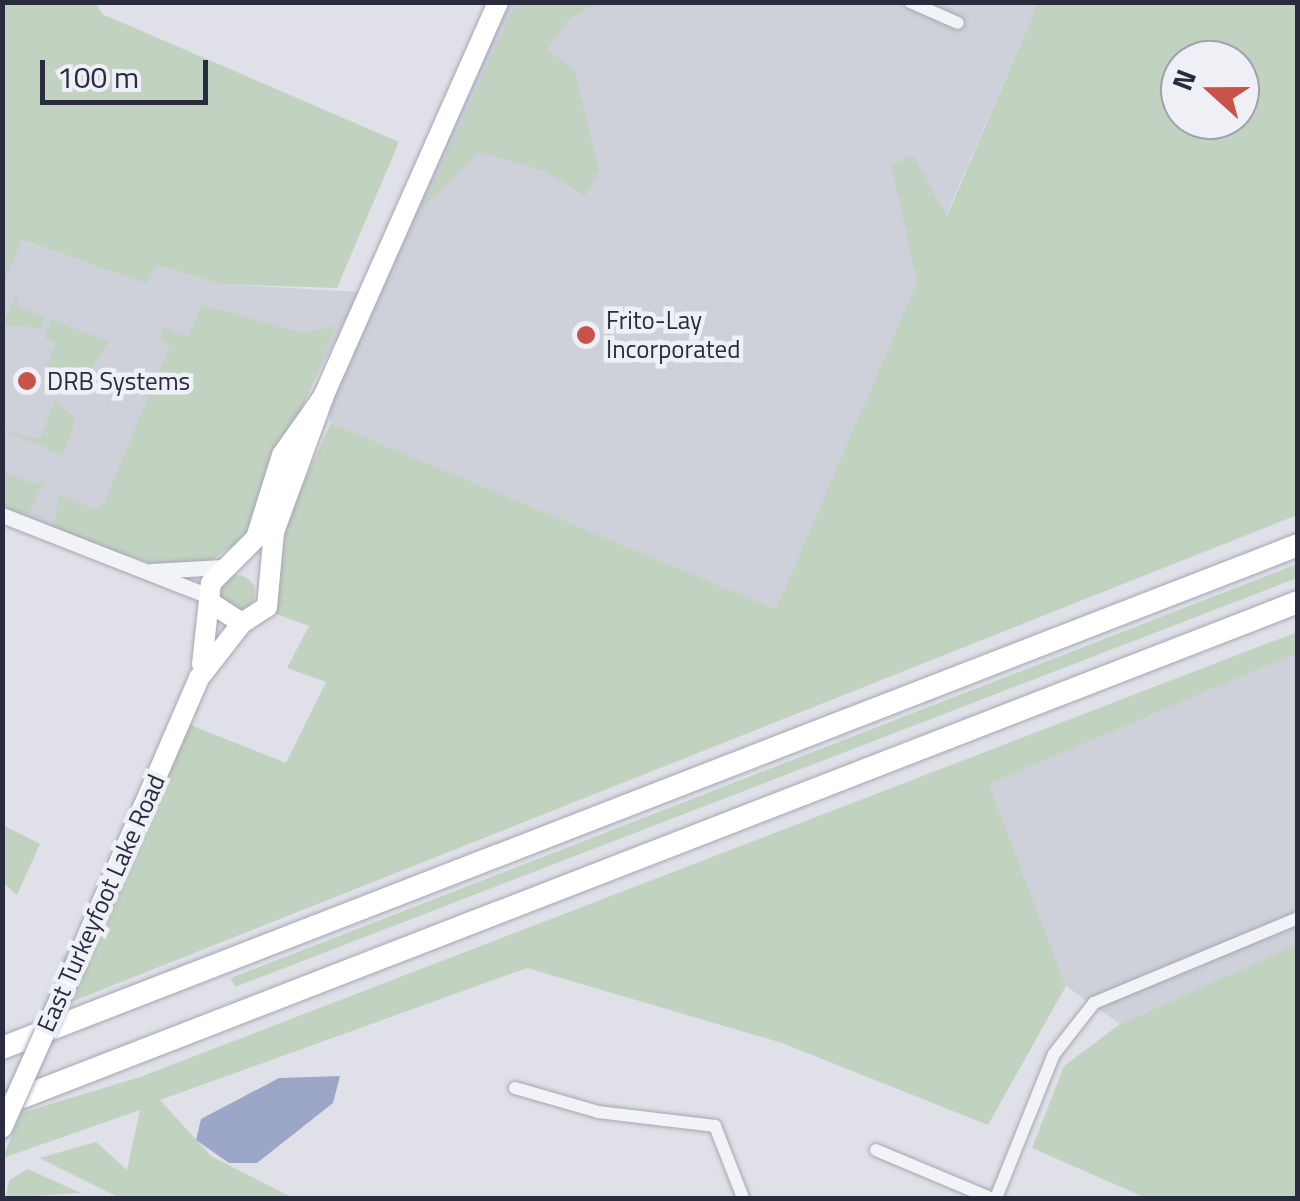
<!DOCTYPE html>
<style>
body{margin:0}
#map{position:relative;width:1300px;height:1201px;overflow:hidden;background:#e0e1e8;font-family:"Titillium Web",sans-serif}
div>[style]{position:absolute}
.built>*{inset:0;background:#ced0da}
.green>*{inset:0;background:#c2d2c1}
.round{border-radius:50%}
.water>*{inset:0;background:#9ca7c7}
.roads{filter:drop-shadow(0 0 2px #a5a7b2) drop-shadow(0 0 2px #a5a7b2)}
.minor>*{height:12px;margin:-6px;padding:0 6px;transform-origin:6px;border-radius:6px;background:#f2f3f7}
.tertiary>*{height:15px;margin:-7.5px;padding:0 7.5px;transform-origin:7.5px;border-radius:7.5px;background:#f2f3f7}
.primary>*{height:20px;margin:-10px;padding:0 10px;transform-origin:10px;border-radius:10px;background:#fff}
.motorway>*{height:22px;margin:-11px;padding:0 11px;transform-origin:11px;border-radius:11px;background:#fff}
.bridges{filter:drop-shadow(0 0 2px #9fa3b3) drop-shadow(0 0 2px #9fa3b3)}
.primary-bridge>*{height:20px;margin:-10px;padding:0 10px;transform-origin:10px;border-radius:10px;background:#fff}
.dots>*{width:28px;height:28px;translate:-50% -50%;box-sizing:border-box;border:5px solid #eff0f6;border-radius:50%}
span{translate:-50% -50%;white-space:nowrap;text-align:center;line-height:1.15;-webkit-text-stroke:9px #eff0f6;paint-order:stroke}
.poi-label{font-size:25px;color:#292c3f}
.left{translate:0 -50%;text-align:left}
.street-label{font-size:25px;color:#292c3f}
.frame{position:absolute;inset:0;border:5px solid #292c3f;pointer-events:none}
.north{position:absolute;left:1160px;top:40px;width:100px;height:100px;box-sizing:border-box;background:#eff0f6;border:2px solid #a0a2ad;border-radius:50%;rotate:291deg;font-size:28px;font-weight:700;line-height:40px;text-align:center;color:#292c3f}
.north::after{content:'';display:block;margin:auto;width:35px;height:45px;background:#c95349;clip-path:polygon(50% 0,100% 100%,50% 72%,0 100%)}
.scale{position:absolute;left:40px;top:60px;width:168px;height:45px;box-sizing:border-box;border:5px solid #292c3f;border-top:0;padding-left:12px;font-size:30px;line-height:35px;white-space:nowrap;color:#292c3f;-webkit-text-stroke:8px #eff0f6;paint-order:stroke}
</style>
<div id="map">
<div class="built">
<i style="clip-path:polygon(498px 3px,1038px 3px,776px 609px,331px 423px,324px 395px)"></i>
<i style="clip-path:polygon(21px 240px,147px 284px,156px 265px,219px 284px,359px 292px,290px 430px,120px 557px,3px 508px,2px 267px)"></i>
<i style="clip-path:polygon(1297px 653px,1297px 944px,1120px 1024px,1066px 986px,989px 784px)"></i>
</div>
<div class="green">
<i style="clip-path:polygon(3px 2px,96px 3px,102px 14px,399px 142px,337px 288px,219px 284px,157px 265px,147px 284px,22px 240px,3px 283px)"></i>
<i style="clip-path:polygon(516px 3px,599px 3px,570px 18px,547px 50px,574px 69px,599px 171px,585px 196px,544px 171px,479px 152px,421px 210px)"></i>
<i style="clip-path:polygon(evenodd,1038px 3px,1297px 3px,1297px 515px,66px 1004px,185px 723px,286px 763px,326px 682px,287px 668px,309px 626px,274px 613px,288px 517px,331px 423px,776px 609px,917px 282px,891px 164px,913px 155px,947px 216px,1038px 3px,1180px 60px,1240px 60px,1240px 120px,1180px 120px,1180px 60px)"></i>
<i style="clip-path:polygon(17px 292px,18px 306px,45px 317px,41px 328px,3px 325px)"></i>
<i style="clip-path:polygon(202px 305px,303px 333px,336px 326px,251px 533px,206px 564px,152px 564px,53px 529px,59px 495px,95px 509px,104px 503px,170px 345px,159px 340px,165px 327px,188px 337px)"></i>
<i style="clip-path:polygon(52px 319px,109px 342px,77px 391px,42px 379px,56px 343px,44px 337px)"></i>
<i style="clip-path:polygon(55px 401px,75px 418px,63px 456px,3px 430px,39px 439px)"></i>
<i style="clip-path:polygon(2px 471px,35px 484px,45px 479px,29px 514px,3px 508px)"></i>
<i style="clip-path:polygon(1297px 564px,1297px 578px,235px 987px,231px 978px)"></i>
<i class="round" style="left:219px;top:575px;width:36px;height:36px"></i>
<i style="clip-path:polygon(1297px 632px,1297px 653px,989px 784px,1066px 986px,988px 1125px,782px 1043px,527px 968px,160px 1100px,211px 1156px,293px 1198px,120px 1198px,39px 1158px,96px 1142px,127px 1170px,140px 1110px,3px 1158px,21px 1113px,140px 1077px)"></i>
<i style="clip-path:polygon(3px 825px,40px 844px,17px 895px,3px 883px)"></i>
<i style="clip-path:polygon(1297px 944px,1297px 1198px,1146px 1198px,1032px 1148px,1064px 1066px,1120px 1024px)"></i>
<i style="clip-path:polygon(28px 1169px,81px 1193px,6px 1198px,9px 1180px)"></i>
</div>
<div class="water">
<i style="clip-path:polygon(340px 1076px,333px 1103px,257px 1163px,229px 1163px,196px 1140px,201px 1119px,279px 1078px)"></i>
</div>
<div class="roads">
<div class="minor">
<i style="left:910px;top:2px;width:52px;rotate:23.6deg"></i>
<i style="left:515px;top:1088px;width:86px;rotate:16.1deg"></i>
<i style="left:598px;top:1112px;width:118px;rotate:6.8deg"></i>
<i style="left:715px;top:1126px;width:77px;rotate:68.7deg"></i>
<i style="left:876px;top:1150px;width:124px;rotate:22.8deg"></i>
<i style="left:996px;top:1198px;width:155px;rotate:-68.1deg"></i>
<i style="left:1054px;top:1054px;width:65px;rotate:-51.9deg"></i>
<i style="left:1094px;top:1003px;width:221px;rotate:-22.6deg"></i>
</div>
<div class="tertiary">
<i style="left:2px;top:515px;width:222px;rotate:21.4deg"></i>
<i style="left:151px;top:571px;width:72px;rotate:-3.2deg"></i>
</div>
<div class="primary">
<i style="left:211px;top:603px;width:37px;rotate:33deg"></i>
<i style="left:242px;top:623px;width:30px;rotate:-33deg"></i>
<i style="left:267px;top:607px;width:75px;rotate:-84.7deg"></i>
<i style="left:274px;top:532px;width:146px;rotate:-69.9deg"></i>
<i style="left:324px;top:395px;width:430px;rotate:-66.1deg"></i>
<i style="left:202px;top:664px;width:81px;rotate:-83.7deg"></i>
<i style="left:211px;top:583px;width:64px;rotate:-45deg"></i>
<i style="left:256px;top:538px;width:87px;rotate:-72.6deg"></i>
<i style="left:282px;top:455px;width:71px;rotate:-54.7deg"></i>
<i style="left:74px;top:967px;width:315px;rotate:-66.6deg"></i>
<i style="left:199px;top:678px;width:70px;rotate:-52deg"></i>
</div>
<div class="motorway">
<i style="left:2px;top:1048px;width:1390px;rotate:-21.21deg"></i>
<i style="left:2px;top:1105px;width:1390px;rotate:-21.21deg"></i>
</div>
</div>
<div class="bridges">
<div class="primary-bridge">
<i style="left:2px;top:1128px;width:176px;rotate:-65.9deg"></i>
</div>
</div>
<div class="dots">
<i style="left:586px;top:335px;background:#c95349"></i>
<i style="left:27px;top:381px;background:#c95349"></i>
</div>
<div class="poi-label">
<span class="left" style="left:606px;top:335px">Frito-Lay<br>Incorporated</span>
<span class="left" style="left:47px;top:381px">DRB Systems</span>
</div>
<div class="street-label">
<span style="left:101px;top:903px;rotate:-66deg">East Turkeyfoot Lake Road</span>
</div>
<div class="frame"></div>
<div class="north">N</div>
<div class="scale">100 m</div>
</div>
